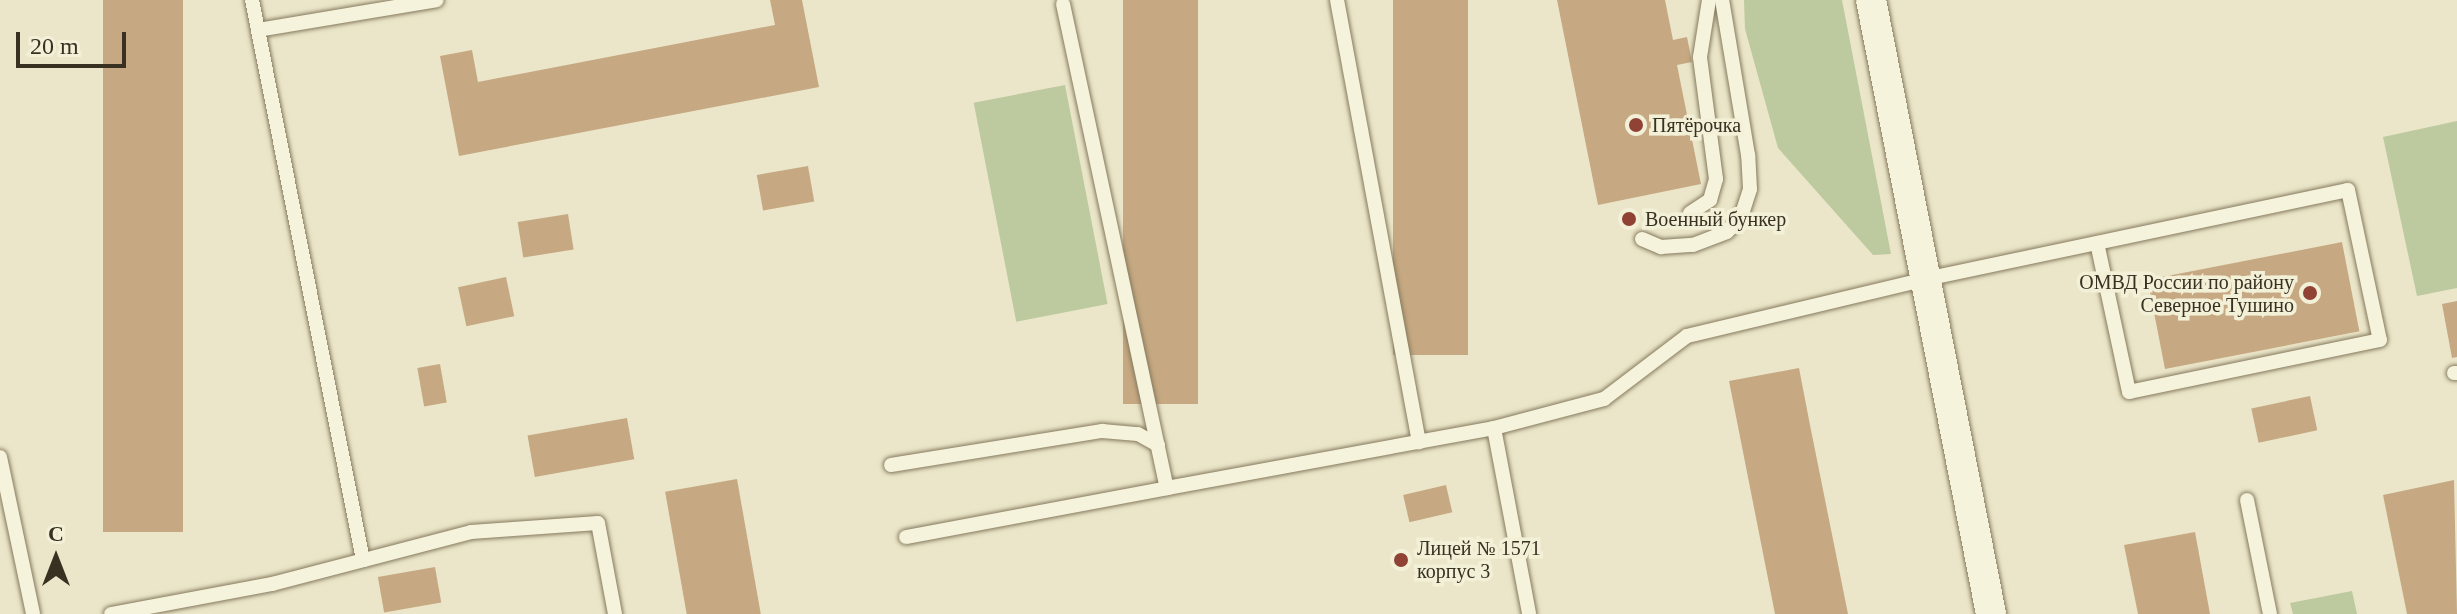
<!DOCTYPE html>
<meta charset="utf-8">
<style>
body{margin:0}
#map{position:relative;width:2457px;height:614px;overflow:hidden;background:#ebe6c9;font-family:"Times New Roman",serif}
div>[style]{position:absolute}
.green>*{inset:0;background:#bdc99e;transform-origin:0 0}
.building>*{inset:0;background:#c6a982;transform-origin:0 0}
.roads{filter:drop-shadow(0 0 2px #867a5f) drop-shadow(0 0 2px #867a5f)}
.service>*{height:14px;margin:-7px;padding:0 7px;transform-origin:7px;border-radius:7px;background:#f6f3dc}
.minor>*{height:30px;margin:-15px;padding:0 15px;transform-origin:15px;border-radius:15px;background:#f6f3dc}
.dots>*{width:22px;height:22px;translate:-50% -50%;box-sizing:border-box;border:4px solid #f3f0d8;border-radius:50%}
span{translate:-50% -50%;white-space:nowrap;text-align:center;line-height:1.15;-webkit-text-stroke:7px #f3f0d8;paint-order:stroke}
.poi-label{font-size:20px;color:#383021}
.left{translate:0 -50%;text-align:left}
.right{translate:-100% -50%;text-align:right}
.north{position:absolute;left:16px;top:518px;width:80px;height:80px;-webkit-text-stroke:6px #f3f0d8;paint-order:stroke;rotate:0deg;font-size:22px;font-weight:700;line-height:32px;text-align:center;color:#383021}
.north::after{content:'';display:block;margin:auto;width:28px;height:36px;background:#383021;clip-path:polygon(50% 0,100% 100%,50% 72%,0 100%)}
.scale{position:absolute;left:16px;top:32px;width:110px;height:36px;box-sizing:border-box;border:4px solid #383021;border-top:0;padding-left:10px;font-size:24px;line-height:28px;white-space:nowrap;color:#383021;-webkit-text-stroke:6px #f3f0d8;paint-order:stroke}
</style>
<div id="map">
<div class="green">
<i style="clip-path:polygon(1744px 0,1842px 0,1891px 254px,1873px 255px,1778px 148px,1745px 29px)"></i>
<i style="left:1065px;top:85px;width:223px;height:93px;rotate:79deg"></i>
<i style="clip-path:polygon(2457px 121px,2457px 288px,2417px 296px,2383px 137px)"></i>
<i style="clip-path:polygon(2352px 591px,2357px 614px,2293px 614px,2290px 603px)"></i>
</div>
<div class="building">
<i style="left:103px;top:0;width:80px;height:532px"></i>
<i style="clip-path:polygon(770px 0,802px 0,819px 87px,459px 156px,440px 56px,472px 50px,478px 82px,775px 25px)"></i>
<i style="left:1123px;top:0;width:75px;height:404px"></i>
<i style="left:1393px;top:0;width:75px;height:355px"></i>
<i style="clip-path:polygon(1557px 0,1665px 0,1673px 40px,1687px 37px,1692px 62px,1677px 65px,1701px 184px,1598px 205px)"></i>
<i style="left:808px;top:166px;width:36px;height:52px;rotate:80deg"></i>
<i style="left:568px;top:214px;width:36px;height:51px;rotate:81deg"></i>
<i style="left:2342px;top:242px;width:91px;height:198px;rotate:79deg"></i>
<i style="left:506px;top:277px;width:40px;height:49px;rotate:78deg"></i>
<i style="clip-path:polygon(2457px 301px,2457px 357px,2452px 358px,2442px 304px)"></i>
<i style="left:440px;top:364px;width:39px;height:23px;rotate:80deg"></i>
<i style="clip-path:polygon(1799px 368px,1810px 425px,1848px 614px,1775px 614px,1729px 381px)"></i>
<i style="left:2310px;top:396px;width:35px;height:60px;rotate:78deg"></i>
<i style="left:627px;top:418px;width:42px;height:101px;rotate:80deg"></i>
<i style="left:737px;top:479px;width:137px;height:73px;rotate:80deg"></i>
<i style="clip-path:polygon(2454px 480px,2457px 614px,2407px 614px,2383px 495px)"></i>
<i style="left:1446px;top:485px;width:28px;height:44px;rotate:77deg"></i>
<i style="clip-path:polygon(2195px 532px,2210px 614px,2138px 614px,2124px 545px)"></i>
<i style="left:435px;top:567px;width:36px;height:58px;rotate:80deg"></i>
</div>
<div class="roads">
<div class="service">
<i style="left:252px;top:0;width:571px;rotate:78.79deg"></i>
<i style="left:1337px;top:0;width:450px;rotate:79.5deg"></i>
<i style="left:1063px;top:4px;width:495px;rotate:77.9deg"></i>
<i style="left:1167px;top:488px;width:332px;rotate:-10.4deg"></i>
<i style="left:1494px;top:428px;width:114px;rotate:-14.8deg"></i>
<i style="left:1604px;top:399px;width:104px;rotate:-37.2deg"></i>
<i style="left:1687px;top:336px;width:246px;rotate:-13.4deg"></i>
<i style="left:1926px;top:279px;width:431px;rotate:-11.9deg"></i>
<i style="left:2348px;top:190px;width:153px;rotate:78deg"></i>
<i style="left:2380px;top:340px;width:256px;rotate:168.3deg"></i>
<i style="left:2129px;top:392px;width:152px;rotate:-102.1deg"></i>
<i style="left:258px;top:30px;width:181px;rotate:-9.5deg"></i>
<i style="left:1690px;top:213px;width:24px;rotate:-33deg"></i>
<i style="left:1710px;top:200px;width:22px;rotate:-74deg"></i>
<i style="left:1716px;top:179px;width:123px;rotate:-97.5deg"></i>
<i style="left:1700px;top:57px;width:58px;rotate:-81deg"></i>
<i style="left:1642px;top:239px;width:21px;rotate:23deg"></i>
<i style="left:1661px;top:247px;width:32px;rotate:-4deg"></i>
<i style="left:1693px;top:245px;width:36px;rotate:-21deg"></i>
<i style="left:1727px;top:232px;width:21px;rotate:-47deg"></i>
<i style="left:1741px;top:217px;width:29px;rotate:-72deg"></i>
<i style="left:1750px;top:189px;width:34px;rotate:-93deg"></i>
<i style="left:1748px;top:155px;width:157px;rotate:-99.5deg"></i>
<i style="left:2454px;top:373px;width:3px"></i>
<i style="left:1494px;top:428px;width:189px;rotate:79.3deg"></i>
<i style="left:0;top:457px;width:160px;rotate:78.1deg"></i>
<i style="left:891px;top:465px;width:214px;rotate:-9.2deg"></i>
<i style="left:1102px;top:431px;width:36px;rotate:5deg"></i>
<i style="left:1138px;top:434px;width:23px;rotate:29deg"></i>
<i style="left:2247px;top:500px;width:116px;rotate:78.6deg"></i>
<i style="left:906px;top:537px;width:266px;rotate:-10.6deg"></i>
<i style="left:111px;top:614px;width:164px;rotate:-10.6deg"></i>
<i style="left:272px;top:584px;width:206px;rotate:-14.6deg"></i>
<i style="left:471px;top:532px;width:127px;rotate:-4.1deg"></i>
<i style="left:598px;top:523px;width:93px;rotate:79.4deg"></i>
</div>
<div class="minor">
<i style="left:1871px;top:0;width:626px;rotate:78.94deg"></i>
</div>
</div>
<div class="dots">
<i style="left:1636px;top:125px;background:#904234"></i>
<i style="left:1629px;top:219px;background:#904234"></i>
<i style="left:2310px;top:293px;background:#904234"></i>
<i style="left:1401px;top:560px;background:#904234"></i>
</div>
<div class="poi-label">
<span class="left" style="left:1652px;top:125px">Пятёрочка</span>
<span class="left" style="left:1645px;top:219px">Военный бункер</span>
<span class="right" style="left:2294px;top:294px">ОМВД России по району<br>Северное Тушино</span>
<span class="left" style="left:1417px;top:560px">Лицей № 1571<br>корпус 3</span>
</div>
<div class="north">С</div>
<div class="scale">20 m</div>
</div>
